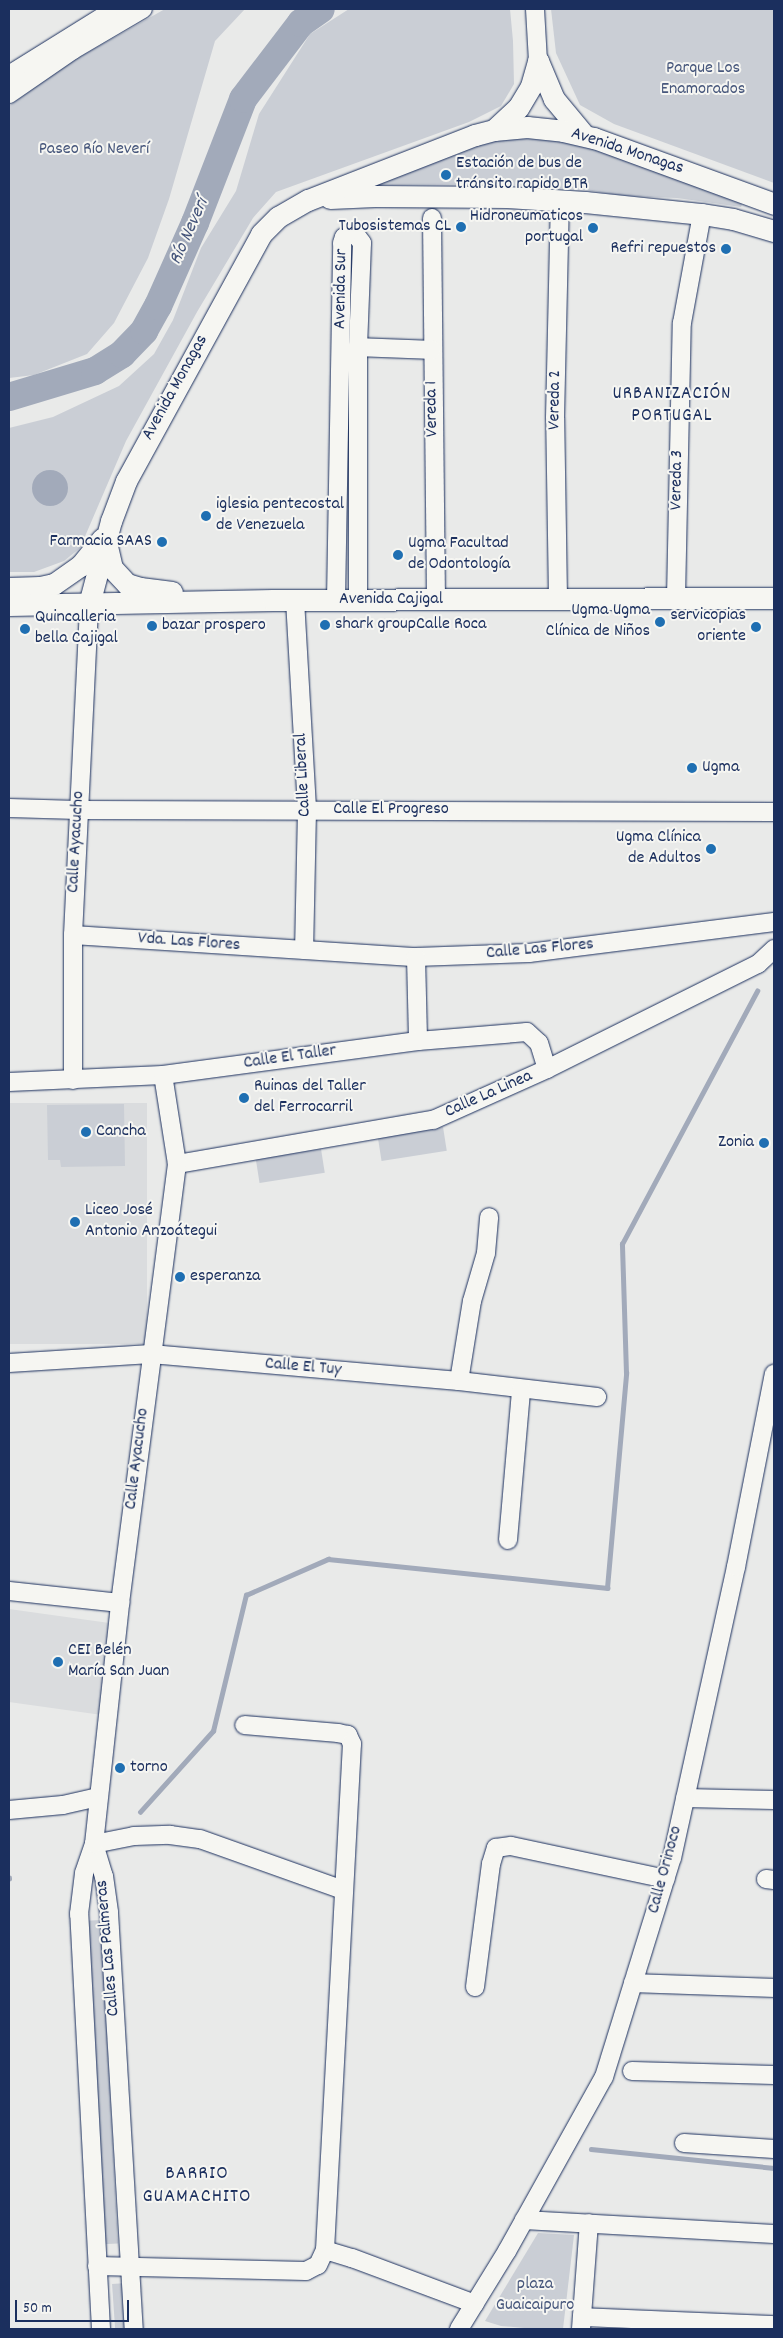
<!DOCTYPE html>
<meta charset="utf-8">
<style>
body{margin:0}
#map{position:relative;width:783px;height:2338px;overflow:hidden;background:#e9eae9;font-family:Dekko,sans-serif}
div>[style]{position:absolute}
.built>*{inset:0;background:#dadcde;transform-origin:0 0}
.green>*{inset:0;background:#caced5;transform-origin:0 0}
.water>*{inset:0;background:#a2aaba}
.round{border-radius:50%}
.stream>*{height:4.5px;margin:-2.25px;padding:0 2.25px;transform-origin:2.25px;border-radius:2.25px;background:#a2aaba}
.river>*{height:28px;margin:-14px;padding:0 14px;transform-origin:14px;border-radius:14px;background:#a2aaba}
.roads{filter:drop-shadow(0 0 1px #1b2f5e) drop-shadow(0 0 1px #1b2f5e)}
.minor>*{height:18px;margin:-9px;padding:0 9px;transform-origin:9px;border-radius:9px;background:#f6f6f2}
.major>*{height:21px;margin:-10.5px;padding:0 10.5px;transform-origin:10.5px;border-radius:10.5px;background:#f6f6f2}
.dots>*{width:14px;height:14px;translate:-50% -50%;box-sizing:border-box;border:2px solid #f6f6f2;border-radius:50%}
span{translate:-50% -50%;white-space:nowrap;text-align:center;line-height:1.15;-webkit-text-stroke:4px #f6f6f2;paint-order:stroke}
.park-label{font-size:18px;color:#47577c}
.street-label{font-size:18px;color:#1b2f5e}
.poi-label{font-size:18px;color:#1b2f5e}
.left{translate:0 -50%;text-align:left}
.right{translate:-100% -50%;text-align:right}
.water-label{font-size:19px;color:#44547a;font-style:italic}
.neighbourhood-label{font-size:19px;color:#1b2f5e;letter-spacing:1px}
.quarter-label{font-size:20px;color:#1b2f5e;letter-spacing:1px}
.frame{position:absolute;inset:0;border:10px solid #1b2f5e;pointer-events:none}
.scale{position:absolute;left:15px;top:2300px;width:114px;height:22px;box-sizing:border-box;border:2px solid #1b2f5e;border-top:0;padding-left:6px;font-size:15px;line-height:18px;white-space:nowrap;color:#1b2f5e;-webkit-text-stroke:4px #f6f6f2;paint-order:stroke}
</style>
<div id="map">
<div class="built">
<i style="left:9px;top:1103px;width:138px;height:241px"></i>
<i style="left:9px;top:1609px;width:105px;height:92px;rotate:8deg"></i>
</div>
<div class="green">
<i style="clip-path:polygon(165px 9px,245px 9px,215px 41px,169px 199px,148px 258px,114px 323px,87px 354px,34px 375px,9px 378px,9px 106px,69px 63px)"></i>
<i style="clip-path:polygon(349px 9px,510px 9px,513px 41px,514px 84px,501px 106px,469px 122px,276px 192px,253px 218px,197px 312px,126px 441px,80px 548px,64px 561px,34px 572px,9px 572px,9px 428px,53px 417px,119px 386px,154px 354px,173px 320px,201px 248px,236px 191px,259px 114px,310px 34px)"></i>
<i style="clip-path:polygon(551px 9px,774px 9px,774px 183px,614px 124px,580px 105px,556px 53px)"></i>
<i style="clip-path:polygon(536px 135px,579px 141px,744px 199px,741px 207px,677px 198px,625px 196px,579px 189px,498px 184px,368px 185px,500px 136px)"></i>
<i style="clip-path:polygon(124px 1104px,125px 1166px,61px 1167px,60px 1160px,48px 1160px,47px 1105px)"></i>
<i style="left:443px;top:1127px;width:24px;height:66px;rotate:81deg"></i>
<i style="left:321px;top:1149px;width:24px;height:66px;rotate:81deg"></i>
<i style="left:101px;top:1920px;width:324px;height:15px;rotate:87deg"></i>
<i style="clip-path:polygon(538px 2233px,574px 2235px,563px 2329px,535px 2329px,501px 2326px,485px 2321px)"></i>
<i style="left:127px;top:2283px;width:46px;height:15px;rotate:86deg"></i>
</div>
<div class="water">
<i class="round" style="left:32px;top:470px;width:36px;height:36px"></i>
</div>
<div class="stream">
<i style="left:140px;top:1812px;width:109px;rotate:-48deg"></i>
<i style="left:213px;top:1731px;width:140px;rotate:-76.4deg"></i>
<i style="left:246px;top:1595px;width:90px;rotate:-23.7deg"></i>
<i style="left:328px;top:1559px;width:281px;rotate:5.9deg"></i>
<i style="left:607px;top:1588px;width:216px;rotate:-84.9deg"></i>
<i style="left:626px;top:1373px;width:129px;rotate:-91.8deg"></i>
<i style="left:622px;top:1244px;width:287px;rotate:-61.9deg"></i>
<i style="left:9px;top:1879px;width:1px;rotate:-90deg"></i>
<i style="left:591px;top:2149px;width:184px;rotate:5.9deg"></i>
</div>
<div class="river">
<i style="left:9px;top:397px;width:90px;rotate:-16.8deg"></i>
<i style="left:95px;top:371px;width:32px;rotate:-32deg"></i>
<i style="left:122px;top:354px;width:32px;rotate:-46deg"></i>
<i style="left:144px;top:331px;width:29px;rotate:-61deg"></i>
<i style="left:158px;top:306px;width:91px;rotate:-66deg"></i>
<i style="left:195px;top:223px;width:133px;rotate:-68.8deg"></i>
<i style="left:243px;top:99px;width:96px;rotate:-52.7deg"></i>
<i style="left:301px;top:23px;width:24px;rotate:-35deg"></i>
</div>
<div class="roads">
<div class="minor">
<i style="left:535px;top:9px;width:52px;rotate:86.7deg"></i>
<i style="left:9px;top:75px;width:125px;rotate:-31.9deg"></i>
<i style="left:9px;top:94px;width:78px;rotate:-34.5deg"></i>
<i style="left:73px;top:50px;width:81px;rotate:-30.4deg"></i>
<i style="left:432px;top:218px;width:381px;rotate:89.4deg"></i>
<i style="left:358px;top:347px;width:74px;rotate:2.3deg"></i>
<i style="left:676px;top:598px;width:275px;rotate:-88.8deg"></i>
<i style="left:682px;top:323px;width:111px;rotate:-79.6deg"></i>
<i style="left:558px;top:599px;width:181px;rotate:-90.9deg"></i>
<i style="left:555px;top:418px;width:218px;rotate:-88.7deg"></i>
<i style="left:295px;top:600px;width:210px;rotate:86.7deg"></i>
<i style="left:307px;top:810px;width:140px;rotate:91.2deg"></i>
<i style="left:336px;top:600px;width:357px;rotate:-89deg"></i>
<i style="left:342px;top:243px;width:6px;rotate:-72deg"></i>
<i style="left:344px;top:237px;width:5px;rotate:-22deg"></i>
<i style="left:349px;top:235px;width:7px"></i>
<i style="left:356px;top:235px;width:10px;rotate:53deg"></i>
<i style="left:362px;top:243px;width:104px;rotate:92.2deg"></i>
<i style="left:358px;top:347px;width:253px;rotate:90deg"></i>
<i style="left:9px;top:808px;width:69px;rotate:1.7deg"></i>
<i style="left:78px;top:810px;width:696px;rotate:0.16deg"></i>
<i style="left:73px;top:935px;width:344px;rotate:3.7deg"></i>
<i style="left:416px;top:957px;width:113px;rotate:-2deg"></i>
<i style="left:529px;top:953px;width:247px;rotate:-7.2deg"></i>
<i style="left:416px;top:957px;width:84px;rotate:88.6deg"></i>
<i style="left:73px;top:1080px;width:145px;rotate:-90deg"></i>
<i style="left:73px;top:935px;width:331px;rotate:-87.2deg"></i>
<i style="left:9px;top:1082px;width:154px;rotate:-2.6deg"></i>
<i style="left:163px;top:1075px;width:257px;rotate:-7.6deg"></i>
<i style="left:418px;top:1041px;width:109px;rotate:-4.7deg"></i>
<i style="left:527px;top:1032px;width:16px;rotate:43deg"></i>
<i style="left:539px;top:1043px;width:27px;rotate:73deg"></i>
<i style="left:177px;top:1164px;width:260px;rotate:-9.8deg"></i>
<i style="left:433px;top:1120px;width:125px;rotate:-24.1deg"></i>
<i style="left:547px;top:1069px;width:236px;rotate:-26.5deg"></i>
<i style="left:758px;top:964px;width:22px;rotate:-43deg"></i>
<i style="left:9px;top:1363px;width:142px;rotate:-3.6deg"></i>
<i style="left:151px;top:1354px;width:309px;rotate:5deg"></i>
<i style="left:459px;top:1381px;width:139px;rotate:6.6deg"></i>
<i style="left:459px;top:1381px;width:81px;rotate:-80.8deg"></i>
<i style="left:472px;top:1301px;width:50px;rotate:-73.7deg"></i>
<i style="left:486px;top:1253px;width:36px;rotate:-85deg"></i>
<i style="left:508px;top:1540px;width:151px;rotate:-85deg"></i>
<i style="left:9px;top:1591px;width:112px;rotate:6.2deg"></i>
<i style="left:685px;top:1798px;width:89px;rotate:1.3deg"></i>
<i style="left:9px;top:1810px;width:54px;rotate:-5.3deg"></i>
<i style="left:63px;top:1805px;width:36px;rotate:-13deg"></i>
<i style="left:94px;top:1844px;width:34px;rotate:73deg"></i>
<i style="left:104px;top:1876px;width:37px;rotate:82deg"></i>
<i style="left:109px;top:1913px;width:417px;rotate:86.6deg"></i>
<i style="left:94px;top:1844px;width:41px;rotate:-11.3deg"></i>
<i style="left:134px;top:1836px;width:36px;rotate:-2deg"></i>
<i style="left:170px;top:1835px;width:30px;rotate:8deg"></i>
<i style="left:200px;top:1839px;width:152px;rotate:19.6deg"></i>
<i style="left:766px;top:1879px;width:8px;rotate:7deg"></i>
<i style="left:633px;top:1983px;width:141px;rotate:2deg"></i>
<i style="left:475px;top:1987px;width:124px;rotate:-82.6deg"></i>
<i style="left:491px;top:1864px;width:17px;rotate:-73deg"></i>
<i style="left:496px;top:1848px;width:15px;rotate:-8deg"></i>
<i style="left:511px;top:1846px;width:158px;rotate:12deg"></i>
<i style="left:632px;top:2071px;width:142px;rotate:1.6deg"></i>
<i style="left:684px;top:2143px;width:90px;rotate:3.8deg"></i>
<i style="left:524px;top:2220px;width:250px;rotate:3.2deg"></i>
<i style="left:325px;top:2250px;width:28px;rotate:17deg"></i>
<i style="left:352px;top:2258px;width:131px;rotate:20.5deg"></i>
<i style="left:97px;top:2266px;width:209px;rotate:1.4deg"></i>
<i style="left:306px;top:2271px;width:13px;rotate:-27deg"></i>
<i style="left:318px;top:2265px;width:17px;rotate:-65deg"></i>
<i style="left:325px;top:2250px;width:507px;rotate:-86.95deg"></i>
<i style="left:352px;top:1744px;width:10px;rotate:-114deg"></i>
<i style="left:348px;top:1735px;width:10px;rotate:-169deg"></i>
<i style="left:338px;top:1733px;width:94px;rotate:-175.1deg"></i>
<i style="left:582px;top:2317px;width:192px;rotate:2.4deg"></i>
<i style="left:101px;top:2329px;width:416px;rotate:-93deg"></i>
<i style="left:79px;top:1914px;width:41px;rotate:-83deg"></i>
<i style="left:84px;top:1873px;width:31px;rotate:-71deg"></i>
<i style="left:94px;top:1844px;width:242px;rotate:-83.8deg"></i>
<i style="left:120px;top:1603px;width:443px;rotate:-82.6deg"></i>
<i style="left:177px;top:1164px;width:90px;rotate:-98.9deg"></i>
<i style="left:459px;top:2329px;width:92px;rotate:-58.4deg"></i>
<i style="left:507px;top:2251px;width:199px;rotate:-60.9deg"></i>
<i style="left:604px;top:2077px;width:229px;rotate:-72.8deg"></i>
<i style="left:672px;top:1858px;width:298px;rotate:-77.6deg"></i>
<i style="left:736px;top:1567px;width:197px;rotate:-78.9deg"></i>
<i style="left:581px;top:2329px;width:106px;rotate:-85.7deg"></i>
</div>
<div class="major">
<i style="left:538px;top:61px;width:41px;rotate:67.2deg"></i>
<i style="left:554px;top:99px;width:47px;rotate:50.2deg"></i>
<i style="left:494px;top:130px;width:33px;rotate:-43deg"></i>
<i style="left:518px;top:108px;width:26px;rotate:-59deg"></i>
<i style="left:531px;top:86px;width:26px;rotate:-74deg"></i>
<i style="left:330px;top:198px;width:45px;rotate:-2.5deg"></i>
<i style="left:375px;top:196px;width:132px;rotate:0.4deg"></i>
<i style="left:507px;top:197px;width:78px;rotate:3.7deg"></i>
<i style="left:585px;top:202px;width:118px;rotate:5.9deg"></i>
<i style="left:702px;top:214px;width:31px;rotate:9deg"></i>
<i style="left:733px;top:219px;width:43px;rotate:16.3deg"></i>
<i style="left:106px;top:542px;width:27px;rotate:77deg"></i>
<i style="left:112px;top:568px;width:22px;rotate:47deg"></i>
<i style="left:127px;top:584px;width:14px;rotate:17deg"></i>
<i style="left:140px;top:588px;width:32px;rotate:7deg"></i>
<i style="left:9px;top:588px;width:31px;rotate:-2deg"></i>
<i style="left:40px;top:587px;width:14px;rotate:-12deg"></i>
<i style="left:54px;top:584px;width:32px;rotate:-35deg"></i>
<i style="left:80px;top:566px;width:35px;rotate:-51deg"></i>
<i style="left:89px;top:604px;width:86px;rotate:-75.2deg"></i>
<i style="left:111px;top:521px;width:43px;rotate:-69.4deg"></i>
<i style="left:126px;top:481px;width:281px;rotate:-61.3deg"></i>
<i style="left:261px;top:234px;width:24px;rotate:-45deg"></i>
<i style="left:278px;top:217px;width:34px;rotate:-30deg"></i>
<i style="left:308px;top:200px;width:179px;rotate:-21.3deg"></i>
<i style="left:475px;top:135px;width:20px;rotate:-15deg"></i>
<i style="left:494px;top:130px;width:33px;rotate:-5deg"></i>
<i style="left:527px;top:127px;width:36px;rotate:6deg"></i>
<i style="left:563px;top:131px;width:32px;rotate:13deg"></i>
<i style="left:594px;top:138px;width:192px;rotate:20.1deg"></i>
<i style="left:9px;top:605px;width:264px;rotate:-1.1deg"></i>
<i style="left:273px;top:600px;width:501px;rotate:-0.23deg"></i>
</div>
</div>
<div class="dots">
<i style="left:446px;top:175px;background:#1f6fb2"></i>
<i style="left:461px;top:227px;background:#1f6fb2"></i>
<i style="left:593px;top:228px;background:#1f6fb2"></i>
<i style="left:726px;top:249px;background:#1f6fb2"></i>
<i style="left:206px;top:516px;background:#1f6fb2"></i>
<i style="left:162px;top:542px;background:#1f6fb2"></i>
<i style="left:398px;top:555px;background:#1f6fb2"></i>
<i style="left:660px;top:622px;background:#1f6fb2"></i>
<i style="left:325px;top:625px;background:#1f6fb2"></i>
<i style="left:152px;top:626px;background:#1f6fb2"></i>
<i style="left:756px;top:627px;background:#1f6fb2"></i>
<i style="left:25px;top:629px;background:#1f6fb2"></i>
<i style="left:692px;top:768px;background:#1f6fb2"></i>
<i style="left:711px;top:849px;background:#1f6fb2"></i>
<i style="left:244px;top:1098px;background:#1f6fb2"></i>
<i style="left:86px;top:1132px;background:#1f6fb2"></i>
<i style="left:764px;top:1143px;background:#1f6fb2"></i>
<i style="left:75px;top:1222px;background:#1f6fb2"></i>
<i style="left:180px;top:1277px;background:#1f6fb2"></i>
<i style="left:58px;top:1662px;background:#1f6fb2"></i>
<i style="left:120px;top:1768px;background:#1f6fb2"></i>
</div>
<div class="park-label">
<span style="left:703px;top:80px">Parque Los<br>Enamorados</span>
<span style="left:94px;top:150px">Paseo Río Neverí</span>
<span style="left:535px;top:2296px">plaza<br>Guaicaipuro</span>
</div>
<div class="street-label">
<span style="left:627px;top:152px;rotate:18deg">Avenida Monagas</span>
<span style="left:342px;top:289px;rotate:-89deg">Avenida Sur</span>
<span style="left:176px;top:388px;rotate:-61deg">Avenida Monagas</span>
<span style="left:556px;top:400px;rotate:-89deg">Vereda 2</span>
<span style="left:433px;top:409px;rotate:-91deg">Vereda 1</span>
<span style="left:678px;top:480px;rotate:-89deg">Vereda 3</span>
<span style="left:391px;top:600px">Avenida Cajigal</span>
<span style="left:304px;top:775px;rotate:-93deg">Calle Liberal</span>
<span style="left:391px;top:810px">Calle El Progreso</span>
<span style="left:77px;top:842px;rotate:-87deg">Calle Ayacucho</span>
<span style="left:189px;top:943px;rotate:4deg">Vda. Las Flores</span>
<span style="left:540px;top:950px;rotate:-5deg">Calle Las Flores</span>
<span style="left:290px;top:1058px;rotate:-8deg">Calle El Taller</span>
<span style="left:489px;top:1095px;rotate:-24deg">Calle La Linea</span>
<span style="left:303px;top:1368px;rotate:5deg">Calle El Tuy</span>
<span style="left:138px;top:1459px;rotate:-83deg">Calle Ayacucho</span>
<span style="left:666px;top:1870px;rotate:-75deg">Calle Orinoco</span>
<span style="left:109px;top:1948px;rotate:-95deg">Calles Las Palmeras</span>
</div>
<div class="poi-label">
<span class="left" style="left:456px;top:175px">Estación de bus de<br>tránsito rapido BTR</span>
<span class="right" style="left:583px;top:228px">Hidroneumaticos<br>portugal</span>
<span class="right" style="left:451px;top:227px">Tubosistemas CL</span>
<span class="right" style="left:716px;top:249px">Refri repuestos</span>
<span class="left" style="left:216px;top:516px">iglesia pentecostal<br>de Venezuela</span>
<span class="right" style="left:152px;top:542px">Farmacia SAAS</span>
<span class="left" style="left:408px;top:555px">Ugma Facultad<br>de Odontología</span>
<span class="right" style="left:650px;top:622px">Ugma Ugma<br>Clínica de Niños</span>
<span class="right" style="left:746px;top:627px">servicopias<br>oriente</span>
<span class="left" style="left:35px;top:629px">Quincalleria<br>bella Cajigal</span>
<span class="left" style="left:335px;top:625px">shark groupCalle Roca</span>
<span class="left" style="left:162px;top:626px">bazar prospero</span>
<span class="left" style="left:702px;top:768px">Ugma</span>
<span class="right" style="left:701px;top:849px">Ugma Clínica<br>de Adultos</span>
<span class="left" style="left:254px;top:1098px">Ruinas del Taller<br>del Ferrocarril</span>
<span class="left" style="left:96px;top:1132px">Cancha</span>
<span class="right" style="left:754px;top:1143px">Zonia</span>
<span class="left" style="left:85px;top:1222px">Liceo José<br>Antonio Anzoátegui</span>
<span class="left" style="left:190px;top:1277px">esperanza</span>
<span class="left" style="left:68px;top:1662px">CEI Belén<br>María San Juan</span>
<span class="left" style="left:130px;top:1768px">torno</span>
</div>
<div class="water-label">
<span style="left:190px;top:232px;rotate:-66deg">Río Neverí</span>
</div>
<div class="neighbourhood-label">
<span style="left:672px;top:406px">URBANIZACIÓN<br>PORTUGAL</span>
</div>
<div class="quarter-label">
<span style="left:197px;top:2186px">BARRIO<br>GUAMACHITO</span>
</div>
<div class="frame"></div>
<div class="scale">50 m</div>
</div>
